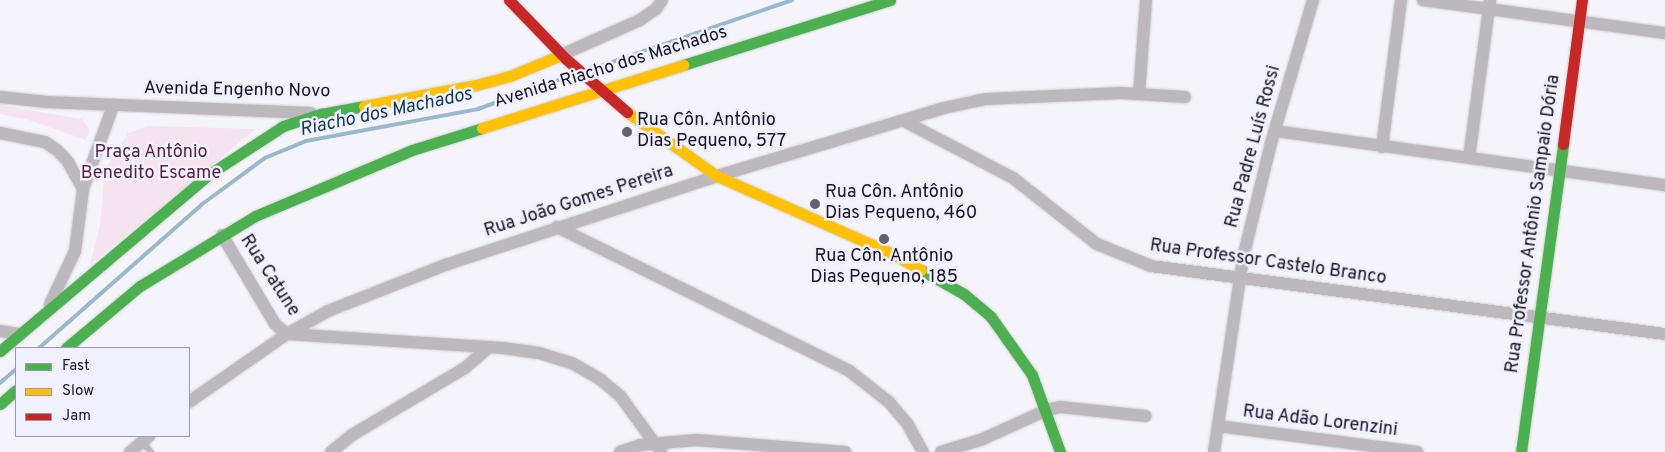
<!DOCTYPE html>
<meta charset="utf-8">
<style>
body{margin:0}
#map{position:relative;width:1665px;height:452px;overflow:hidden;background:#f4f4fa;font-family:Overpass,sans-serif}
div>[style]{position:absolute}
.green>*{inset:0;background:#f5e3ef}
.stream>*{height:4px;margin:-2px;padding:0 2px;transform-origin:2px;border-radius:2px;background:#99b8cb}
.roads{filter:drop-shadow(0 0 1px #d1d1d6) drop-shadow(0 0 1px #d1d1d6)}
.lane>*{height:6px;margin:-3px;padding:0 3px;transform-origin:3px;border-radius:3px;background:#bcb8be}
.street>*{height:12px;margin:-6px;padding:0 6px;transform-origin:6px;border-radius:6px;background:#bcb8be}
.fast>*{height:11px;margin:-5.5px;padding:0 5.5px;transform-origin:5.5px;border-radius:5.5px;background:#4caf50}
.slow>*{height:11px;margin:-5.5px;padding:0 5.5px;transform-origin:5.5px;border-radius:5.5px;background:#ffc107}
.jam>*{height:11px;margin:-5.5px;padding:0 5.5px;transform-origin:5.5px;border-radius:5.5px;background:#c62828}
.dots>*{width:14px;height:14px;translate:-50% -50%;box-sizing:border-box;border:2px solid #f1f0fe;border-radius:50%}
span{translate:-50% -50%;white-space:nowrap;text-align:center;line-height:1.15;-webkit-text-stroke:5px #f1f0fe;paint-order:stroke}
.street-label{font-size:18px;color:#15131f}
.poi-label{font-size:18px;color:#15131f}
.left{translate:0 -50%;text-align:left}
.park-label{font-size:18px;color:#541f3f}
.water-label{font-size:19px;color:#12394c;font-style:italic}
.legend{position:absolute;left:15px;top:347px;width:175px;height:90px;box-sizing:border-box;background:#f1f0fe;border:1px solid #9998a5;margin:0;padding:6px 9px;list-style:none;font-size:15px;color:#15131f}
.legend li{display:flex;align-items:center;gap:10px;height:25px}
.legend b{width:25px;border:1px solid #9998a5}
</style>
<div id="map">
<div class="green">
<i style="clip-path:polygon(0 105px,82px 119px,90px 130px,86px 140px,26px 119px,0 114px)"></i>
<i style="clip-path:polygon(148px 126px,256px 129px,90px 265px,100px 225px,105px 170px,128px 133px)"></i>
</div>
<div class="stream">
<i style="left:589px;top:70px;width:215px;rotate:-19deg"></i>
<i style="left:39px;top:348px;width:216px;rotate:-41.4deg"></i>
<i style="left:201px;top:205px;width:79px;rotate:-36.3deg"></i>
<i style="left:265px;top:158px;width:44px;rotate:-22.5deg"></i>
<i style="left:306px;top:141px;width:175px;rotate:-10.5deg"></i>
<i style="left:478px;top:109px;width:103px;rotate:-19.8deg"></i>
<i style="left:0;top:383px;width:21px;rotate:-41deg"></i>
</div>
<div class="roads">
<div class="lane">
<i style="left:142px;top:442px;width:13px;rotate:48deg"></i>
</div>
<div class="street">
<i style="left:1423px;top:0;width:244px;rotate:7.8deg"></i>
<i style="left:561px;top:55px;width:86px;rotate:-23.9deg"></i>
<i style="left:640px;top:20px;width:19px;rotate:-35deg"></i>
<i style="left:656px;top:9px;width:11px;rotate:-56deg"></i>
<i style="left:1139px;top:94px;width:94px;rotate:-85.7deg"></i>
<i style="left:0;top:97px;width:47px;rotate:6.1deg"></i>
<i style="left:47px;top:102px;width:264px;rotate:2.4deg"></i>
<i style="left:904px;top:121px;width:123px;rotate:27.6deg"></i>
<i style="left:1013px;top:178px;width:107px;rotate:38.2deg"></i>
<i style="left:1097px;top:244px;width:58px;rotate:22.2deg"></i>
<i style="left:1151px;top:266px;width:518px;rotate:7.54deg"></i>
<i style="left:1275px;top:131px;width:394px;rotate:7.9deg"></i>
<i style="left:0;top:133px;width:46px;rotate:11.3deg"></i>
<i style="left:45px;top:142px;width:14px;rotate:34deg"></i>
<i style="left:57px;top:150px;width:16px;rotate:47deg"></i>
<i style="left:68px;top:162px;width:31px;rotate:61deg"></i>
<i style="left:1382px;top:147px;width:148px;rotate:-82.6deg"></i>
<i style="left:1469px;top:158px;width:159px;rotate:-82.4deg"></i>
<i style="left:557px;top:227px;width:324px;rotate:26.2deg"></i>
<i style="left:848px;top:370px;width:52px;rotate:38deg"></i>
<i style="left:889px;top:402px;width:30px;rotate:50deg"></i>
<i style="left:908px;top:425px;width:31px;rotate:61deg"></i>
<i style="left:222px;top:235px;width:104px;rotate:59.2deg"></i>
<i style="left:275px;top:324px;width:16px;rotate:40deg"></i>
<i style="left:287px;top:334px;width:216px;rotate:3.7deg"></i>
<i style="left:503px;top:348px;width:36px;rotate:8deg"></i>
<i style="left:539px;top:353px;width:34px;rotate:17deg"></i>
<i style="left:572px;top:363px;width:34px;rotate:30deg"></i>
<i style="left:601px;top:380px;width:26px;rotate:40deg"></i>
<i style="left:621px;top:397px;width:68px;rotate:54deg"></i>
<i style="left:50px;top:304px;width:59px;rotate:-64.7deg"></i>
<i style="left:75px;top:251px;width:63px;rotate:-82.6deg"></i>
<i style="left:83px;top:189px;width:88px;rotate:-70.1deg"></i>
<i style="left:0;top:331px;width:20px;rotate:9deg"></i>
<i style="left:189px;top:402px;width:119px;rotate:-34.8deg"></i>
<i style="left:287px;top:334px;width:47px;rotate:-29.3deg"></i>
<i style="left:328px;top:311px;width:129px;rotate:-21.4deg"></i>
<i style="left:448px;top:264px;width:283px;rotate:-18.1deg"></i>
<i style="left:717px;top:176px;width:237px;rotate:-16.7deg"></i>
<i style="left:944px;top:108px;width:43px;rotate:-12.1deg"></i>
<i style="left:986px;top:99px;width:135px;rotate:-2.5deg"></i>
<i style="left:1121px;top:93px;width:64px;rotate:3.6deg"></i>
<i style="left:1218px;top:426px;width:201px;rotate:7.4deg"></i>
<i style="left:130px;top:452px;width:25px;rotate:-40deg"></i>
<i style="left:331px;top:452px;width:27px;rotate:-39deg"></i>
<i style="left:352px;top:435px;width:131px;rotate:-30.7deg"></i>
<i style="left:465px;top:368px;width:32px;rotate:-41deg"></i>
<i style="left:620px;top:452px;width:21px;rotate:-19deg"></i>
<i style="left:640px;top:445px;width:56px;rotate:-5.1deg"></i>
<i style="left:696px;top:440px;width:150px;rotate:4.6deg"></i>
<i style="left:941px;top:452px;width:44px;rotate:-17.2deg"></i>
<i style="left:983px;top:439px;width:70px;rotate:-24.4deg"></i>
<i style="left:1047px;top:410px;width:13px;rotate:-13deg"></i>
<i style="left:1060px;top:407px;width:86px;rotate:6deg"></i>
<i style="left:1214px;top:452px;width:196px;rotate:-81.5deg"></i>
<i style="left:1243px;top:258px;width:118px;rotate:-76.3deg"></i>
<i style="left:1271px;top:143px;width:149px;rotate:-73.6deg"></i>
</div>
<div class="fast">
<i style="left:683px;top:65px;width:217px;rotate:-17.4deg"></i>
<i style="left:921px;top:270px;width:49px;rotate:29.2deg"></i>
<i style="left:964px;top:294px;width:35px;rotate:40deg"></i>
<i style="left:991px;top:317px;width:71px;rotate:54.7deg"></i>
<i style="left:1032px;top:375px;width:82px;rotate:70deg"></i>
<i style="left:66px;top:348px;width:97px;rotate:-40deg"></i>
<i style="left:140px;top:286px;width:135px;rotate:-31.3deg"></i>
<i style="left:255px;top:216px;width:170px;rotate:-22.8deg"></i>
<i style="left:412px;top:150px;width:73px;rotate:-17.4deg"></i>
<i style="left:0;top:351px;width:276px;rotate:-40.2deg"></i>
<i style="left:211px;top:173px;width:86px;rotate:-33.1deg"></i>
<i style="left:283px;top:126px;width:40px;rotate:-18deg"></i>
<i style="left:321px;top:114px;width:44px;rotate:-10.5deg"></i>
<i style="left:0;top:404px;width:21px;rotate:-41deg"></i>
<i style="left:1521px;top:452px;width:311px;rotate:-82.2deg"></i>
</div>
<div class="slow">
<i style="left:364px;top:106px;width:114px;rotate:-10.6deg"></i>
<i style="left:476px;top:85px;width:35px;rotate:-15deg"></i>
<i style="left:510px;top:76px;width:55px;rotate:-22.4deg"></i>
<i style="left:627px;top:112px;width:110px;rotate:35.4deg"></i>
<i style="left:717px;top:176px;width:195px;rotate:23.9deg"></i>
<i style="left:895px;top:255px;width:30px;rotate:30deg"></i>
<i style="left:482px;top:128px;width:211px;rotate:-17.4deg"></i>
</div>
<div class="jam">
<i style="left:509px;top:0;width:82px;rotate:46deg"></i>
<i style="left:566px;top:59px;width:81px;rotate:41deg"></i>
<i style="left:1563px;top:144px;width:145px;rotate:-82.5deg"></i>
</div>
</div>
<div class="dots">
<i style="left:627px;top:132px;background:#63626c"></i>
<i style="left:815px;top:204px;background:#63626c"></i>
<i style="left:884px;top:239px;background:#63626c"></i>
</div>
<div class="street-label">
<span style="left:611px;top:68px;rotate:-17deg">Avenida Riacho dos Machados</span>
<span style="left:237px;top:91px;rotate:1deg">Avenida Engenho Novo</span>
<span style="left:1254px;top:147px;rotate:-75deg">Rua Padre Luís Rossi</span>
<span style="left:579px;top:202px;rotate:-18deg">Rua João Gomes Pereira</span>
<span style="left:1534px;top:224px;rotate:-82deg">Rua Professor Antônio Sampaio Dória</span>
<span style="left:1268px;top:263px;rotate:8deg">Rua Professor Castelo Branco</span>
<span style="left:269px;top:276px;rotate:57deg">Rua Catune</span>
<span style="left:1320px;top:422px;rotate:7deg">Rua Adão Lorenzini</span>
</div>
<div class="poi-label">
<span class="left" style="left:637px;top:132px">Rua Côn. Antônio<br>Dias Pequeno, 577</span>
<span class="left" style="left:825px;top:204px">Rua Côn. Antônio<br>Dias Pequeno, 460</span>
<span style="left:884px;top:268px">Rua Côn. Antônio<br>Dias Pequeno, 185</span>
</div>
<div class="park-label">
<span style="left:151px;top:164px">Praça Antônio<br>Benedito Escame</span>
</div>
<div class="water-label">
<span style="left:386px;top:113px;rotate:-12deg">Riacho dos Machados</span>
</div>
<ul class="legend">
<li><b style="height:6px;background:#4caf50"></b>Fast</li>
<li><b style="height:6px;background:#ffc107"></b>Slow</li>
<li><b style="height:6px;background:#c62828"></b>Jam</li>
</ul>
</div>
